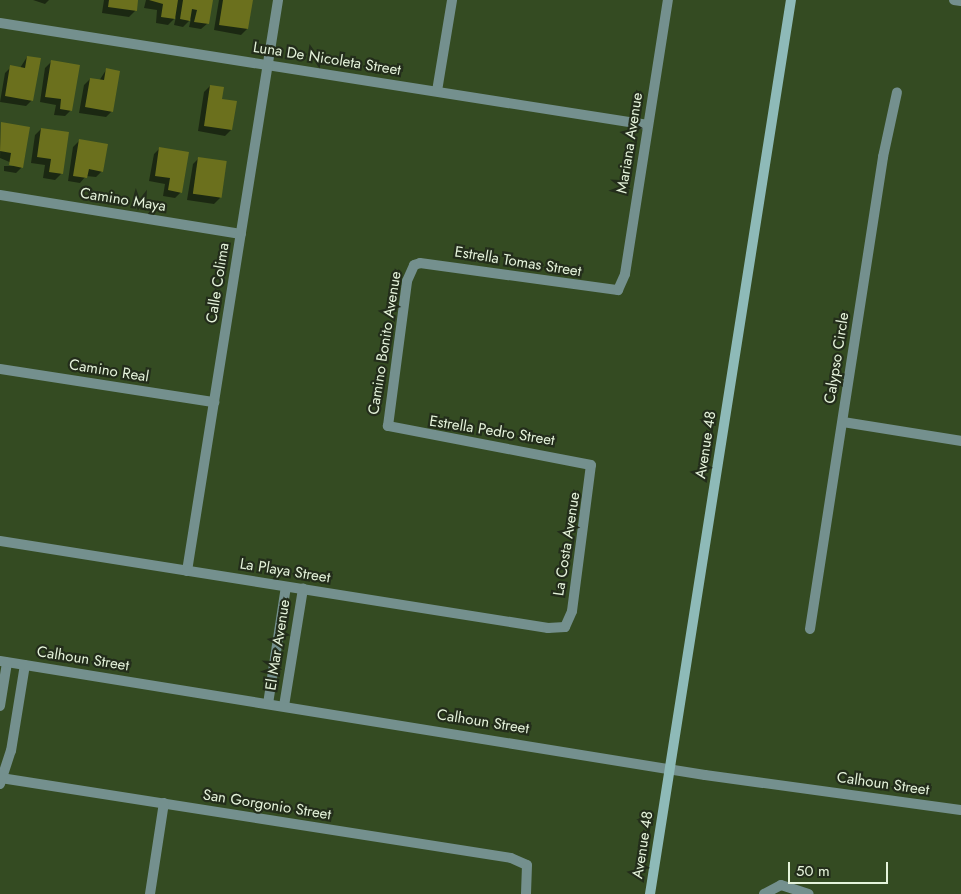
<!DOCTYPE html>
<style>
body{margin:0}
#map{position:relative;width:961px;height:894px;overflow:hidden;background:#344b22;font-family:Jost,sans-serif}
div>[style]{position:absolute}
.shadow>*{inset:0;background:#0007}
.building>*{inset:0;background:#6b701d;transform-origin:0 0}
.minor>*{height:10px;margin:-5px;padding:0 5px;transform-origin:5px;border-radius:5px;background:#74908e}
.tertiary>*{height:10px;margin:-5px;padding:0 5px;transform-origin:5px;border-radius:5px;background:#74908e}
.secondary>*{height:10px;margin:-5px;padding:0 5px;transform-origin:5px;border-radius:5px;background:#8ebab8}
span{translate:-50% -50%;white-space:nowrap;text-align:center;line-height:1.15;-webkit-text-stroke:4.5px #232d1b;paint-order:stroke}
.street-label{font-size:15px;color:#e5f3db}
.scale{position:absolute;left:788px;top:862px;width:100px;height:22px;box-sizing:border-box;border:2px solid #e5f3db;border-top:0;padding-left:6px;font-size:15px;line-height:18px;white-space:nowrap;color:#e5f3db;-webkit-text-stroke:4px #232d1b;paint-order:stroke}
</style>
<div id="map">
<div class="shadow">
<i style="clip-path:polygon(33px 0,49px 0,45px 4px)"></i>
<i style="clip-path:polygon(104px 0,137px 0,135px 11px,129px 17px,102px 13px)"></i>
<i style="clip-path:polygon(146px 0,211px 0,208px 23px,201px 29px,189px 27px,191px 19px,183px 27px,174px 25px,176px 17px,168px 25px,156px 23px,157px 10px,144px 8px)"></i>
<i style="clip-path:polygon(219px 0,251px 0,247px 29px,241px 35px,214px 30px)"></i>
<i style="clip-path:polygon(27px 57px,32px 100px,26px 106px,0 102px,5px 73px,11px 67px,20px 68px)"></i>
<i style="clip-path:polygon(51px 62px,71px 110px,65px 116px,54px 115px,56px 105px,40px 102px,45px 68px)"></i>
<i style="clip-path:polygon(106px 70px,112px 111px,106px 117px,79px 113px,84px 85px,90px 79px,99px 81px)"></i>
<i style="clip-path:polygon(210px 86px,231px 130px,225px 136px,198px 131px,204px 92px)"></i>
<i style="clip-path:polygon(1px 124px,22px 167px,16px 173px,4px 171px,4px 166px,19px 166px,0 158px)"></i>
<i style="clip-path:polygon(41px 129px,61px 174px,55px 180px,43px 178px,45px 165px,31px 163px,35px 135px)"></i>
<i style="clip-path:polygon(79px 141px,102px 171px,96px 177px,86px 176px,80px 183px,68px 181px,73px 147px)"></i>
<i style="clip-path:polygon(160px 148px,181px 192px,175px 198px,163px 196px,165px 184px,149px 181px,154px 154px)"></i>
<i style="clip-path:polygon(199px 158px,220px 198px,214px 204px,187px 200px,193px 164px)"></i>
</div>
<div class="building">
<i style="clip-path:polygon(109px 0,138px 0,137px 11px,108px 7px)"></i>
<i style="clip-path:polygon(149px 0,178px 0,175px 19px,161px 17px,163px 4px)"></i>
<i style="clip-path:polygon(183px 0,213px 0,209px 24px,194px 22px,197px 10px,192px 9px,190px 21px,180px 19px)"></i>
<i style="clip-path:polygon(223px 0,253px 0,248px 29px,219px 25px)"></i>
<i style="clip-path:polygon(27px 56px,41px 58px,33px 101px,5px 96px,10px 65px,25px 68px)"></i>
<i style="clip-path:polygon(51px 60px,80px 65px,72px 111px,60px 109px,61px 99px,45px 97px)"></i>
<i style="clip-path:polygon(106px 68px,120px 71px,113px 112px,85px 107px,90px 78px,104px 80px)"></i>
<i style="clip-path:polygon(210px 85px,224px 87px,222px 99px,237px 101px,232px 130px,204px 126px)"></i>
<i style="clip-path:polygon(1px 122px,30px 127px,23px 168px,9px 165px,11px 153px,0 151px)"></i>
<i style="clip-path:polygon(41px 128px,69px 132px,63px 174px,49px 172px,51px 159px,37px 157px)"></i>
<i style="clip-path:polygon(79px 139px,108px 144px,103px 172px,89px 169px,87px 178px,73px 176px)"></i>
<i style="clip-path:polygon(159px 147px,189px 152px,182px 193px,168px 190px,170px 178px,155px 176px)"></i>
<i style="left:198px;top:157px;width:29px;height:37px;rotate:8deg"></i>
</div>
<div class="minor">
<i style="left:954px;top:0;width:7px;rotate:8deg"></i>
<i style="left:0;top:23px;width:656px;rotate:8.95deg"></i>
<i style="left:437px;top:91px;width:92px;rotate:-80.6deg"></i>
<i style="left:0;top:195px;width:244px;rotate:9.2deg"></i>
<i style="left:0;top:369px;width:217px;rotate:8.8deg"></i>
<i style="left:843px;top:422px;width:120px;rotate:9.1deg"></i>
<i style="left:0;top:541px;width:555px;rotate:9.02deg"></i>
<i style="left:548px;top:628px;width:17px;rotate:-3deg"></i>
<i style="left:565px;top:627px;width:17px;rotate:-66deg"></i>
<i style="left:572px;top:611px;width:147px;rotate:-82.6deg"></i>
<i style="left:591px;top:465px;width:207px;rotate:-169.1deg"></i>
<i style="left:388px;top:426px;width:146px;rotate:-82.5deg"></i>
<i style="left:407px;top:281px;width:17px;rotate:-66deg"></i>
<i style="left:414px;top:265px;width:6px;rotate:-18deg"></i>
<i style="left:420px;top:263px;width:200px;rotate:7.8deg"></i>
<i style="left:618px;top:290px;width:17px;rotate:-66deg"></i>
<i style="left:625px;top:274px;width:277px;rotate:-81.1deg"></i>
<i style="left:187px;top:571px;width:578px;rotate:-80.94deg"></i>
<i style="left:810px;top:629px;width:478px;rotate:-81.2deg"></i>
<i style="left:883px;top:157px;width:66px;rotate:-77.8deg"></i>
<i style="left:268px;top:704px;width:118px;rotate:-81.3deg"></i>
<i style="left:0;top:706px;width:44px;rotate:-80.8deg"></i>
<i style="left:284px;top:706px;width:119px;rotate:-80.8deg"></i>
<i style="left:1px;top:778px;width:516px;rotate:8.91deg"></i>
<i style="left:511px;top:858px;width:17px;rotate:24deg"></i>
<i style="left:527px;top:865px;width:29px;rotate:92deg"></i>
<i style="left:0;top:784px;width:35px;rotate:-72deg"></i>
<i style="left:11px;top:751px;width:87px;rotate:-80.8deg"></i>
<i style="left:150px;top:894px;width:92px;rotate:-81.3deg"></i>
<i style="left:764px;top:894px;width:19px;rotate:-28deg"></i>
<i style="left:781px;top:885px;width:29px;rotate:18deg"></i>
</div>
<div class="tertiary">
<i style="left:0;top:661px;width:714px;rotate:9.19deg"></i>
<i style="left:705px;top:775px;width:258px;rotate:7.8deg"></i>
</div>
<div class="secondary">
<i style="left:650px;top:894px;width:905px;rotate:-81.04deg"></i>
</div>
<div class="street-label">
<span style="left:327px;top:59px;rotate:9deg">Luna De Nicoleta Street</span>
<span style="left:630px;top:143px;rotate:-81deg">Mariana Avenue</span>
<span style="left:123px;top:200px;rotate:9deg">Camino Maya</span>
<span style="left:518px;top:262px;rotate:9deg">Estrella Tomas Street</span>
<span style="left:218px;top:283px;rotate:-81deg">Calle Colima</span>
<span style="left:385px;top:343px;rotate:-81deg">Camino Bonito Avenue</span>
<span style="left:837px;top:358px;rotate:-81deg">Calypso Circle</span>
<span style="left:109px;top:371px;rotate:9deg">Camino Real</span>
<span style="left:492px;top:431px;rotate:9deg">Estrella Pedro Street</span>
<span style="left:706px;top:445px;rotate:-81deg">Avenue 48</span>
<span style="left:567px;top:544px;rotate:-81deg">La Costa Avenue</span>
<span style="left:285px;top:571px;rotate:9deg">La Playa Street</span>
<span style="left:278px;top:645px;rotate:-81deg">El Mar Avenue</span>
<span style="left:83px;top:659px;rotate:9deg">Calhoun Street</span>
<span style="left:483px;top:722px;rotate:9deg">Calhoun Street</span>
<span style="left:883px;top:784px;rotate:8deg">Calhoun Street</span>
<span style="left:267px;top:805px;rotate:9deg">San Gorgonio Street</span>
<span style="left:643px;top:845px;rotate:-81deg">Avenue 48</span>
</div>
<div class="scale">50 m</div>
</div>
